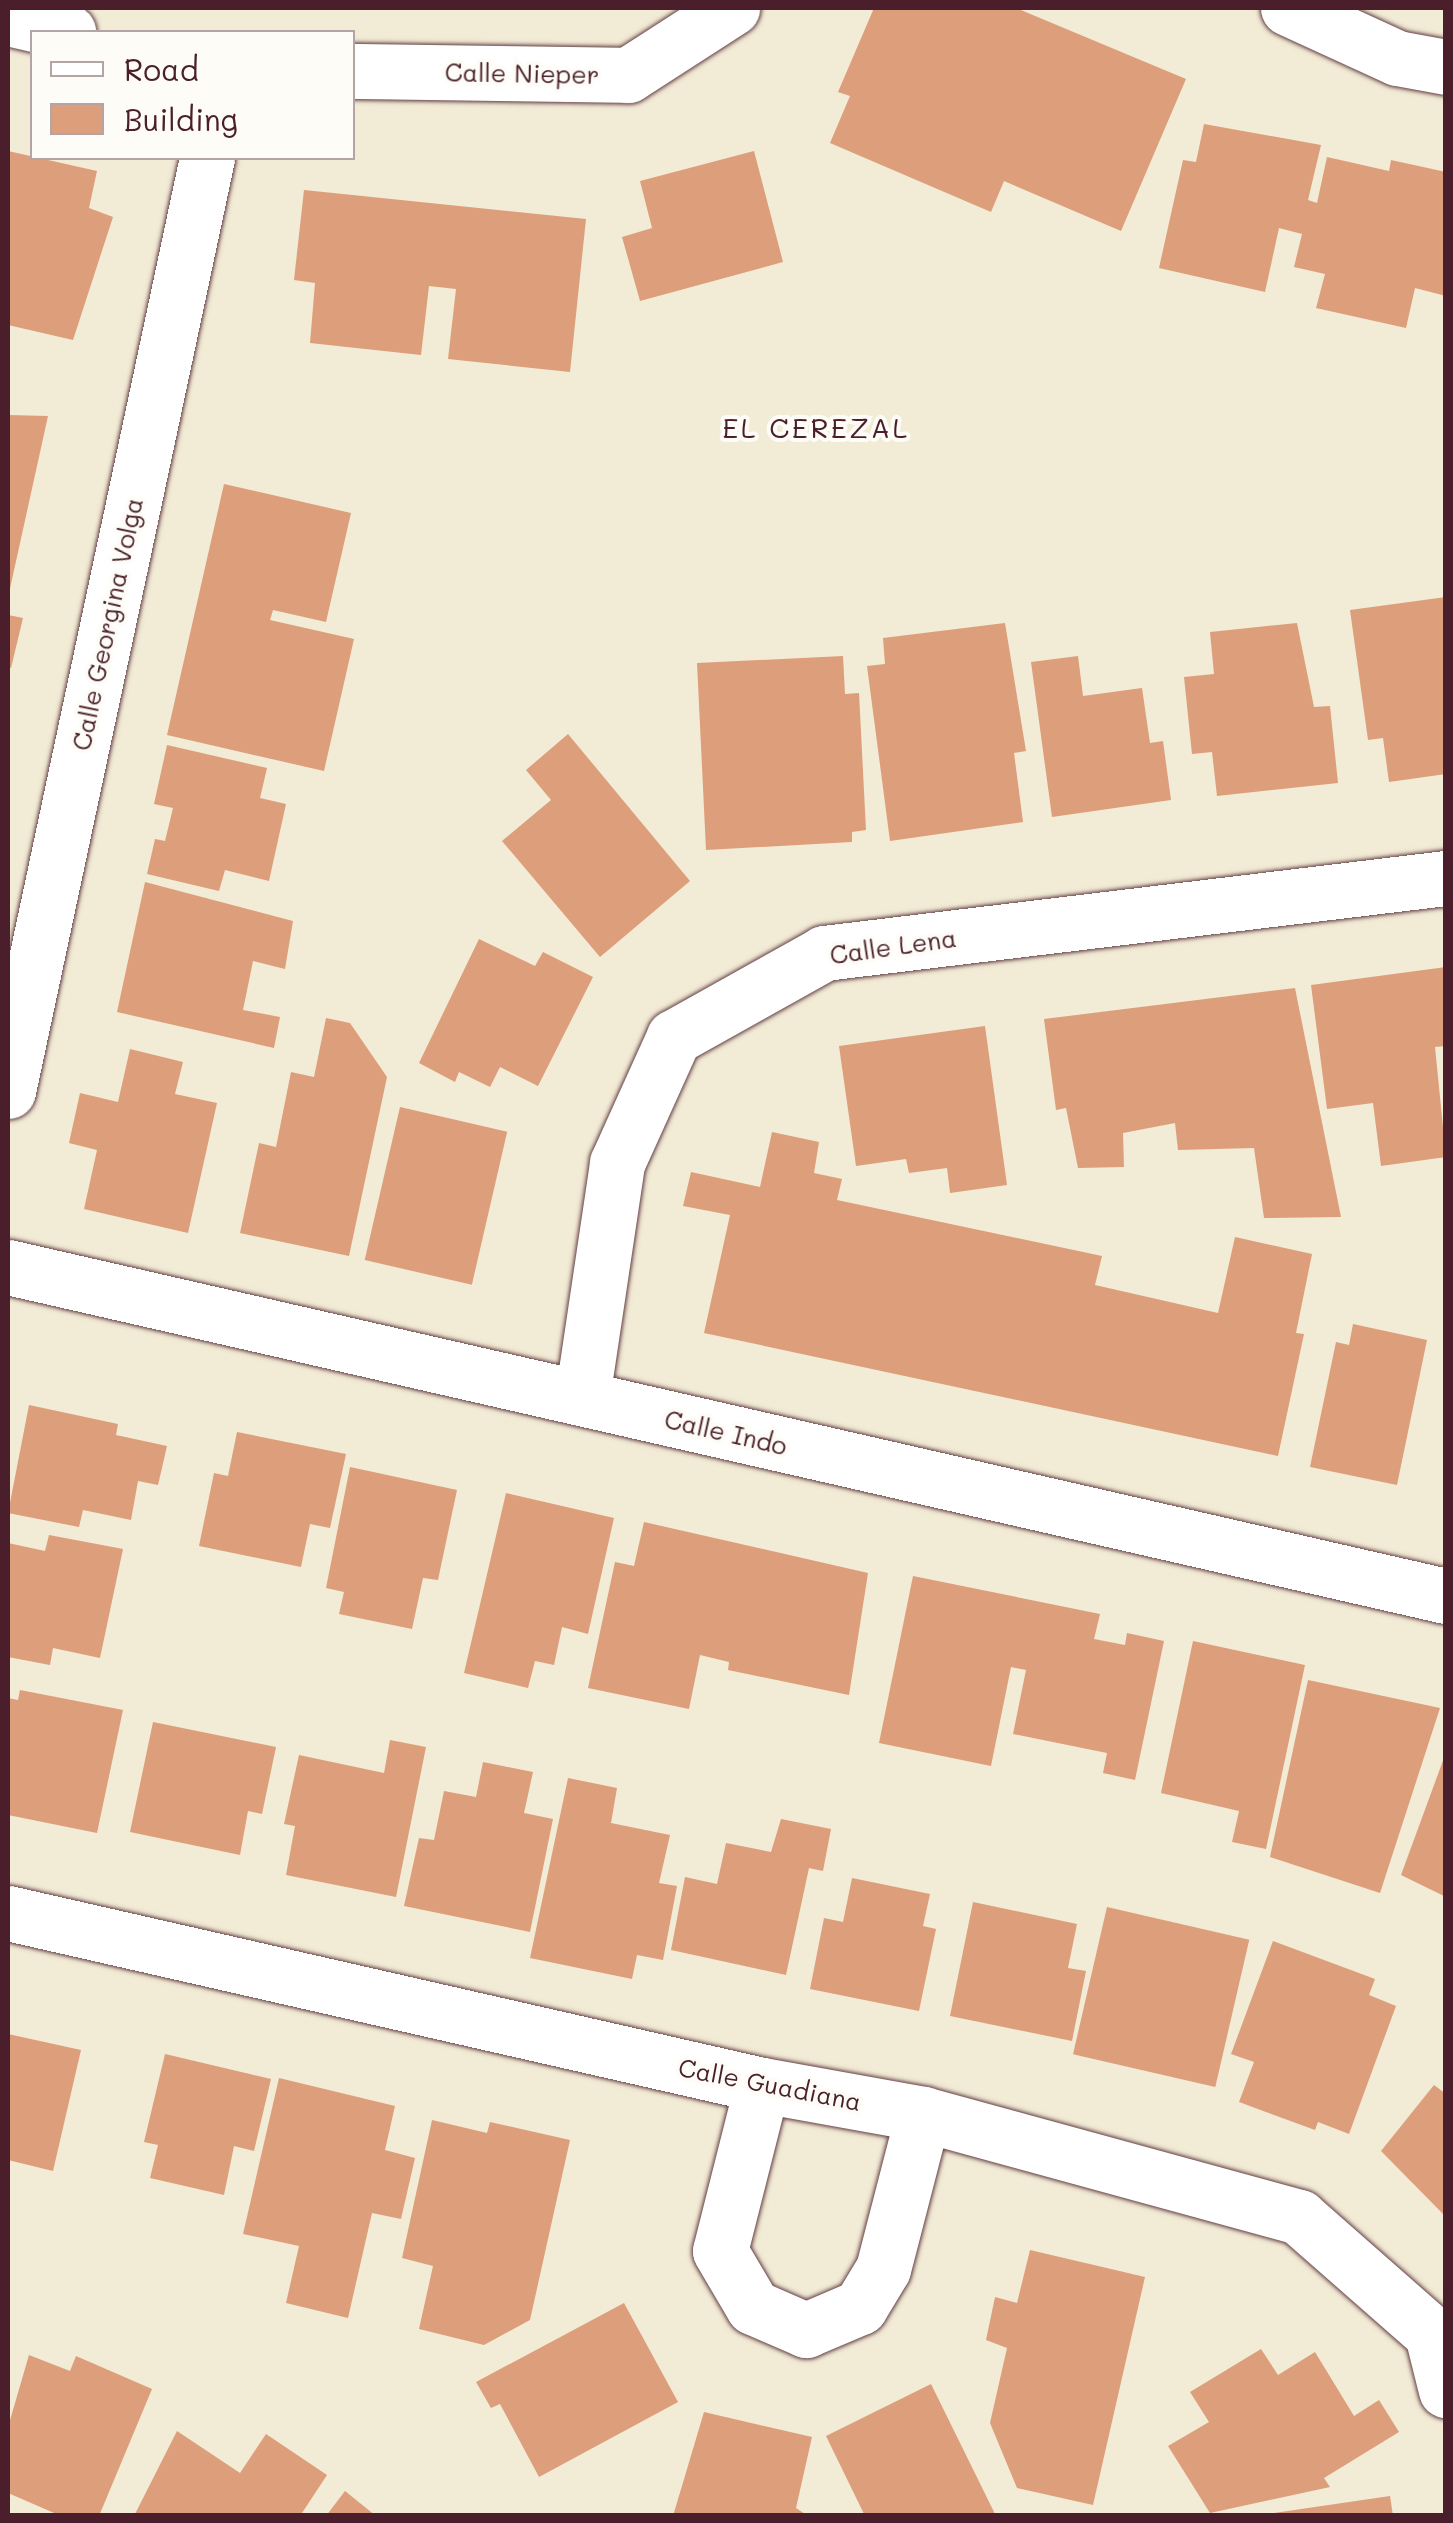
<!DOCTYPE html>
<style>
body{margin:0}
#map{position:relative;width:1453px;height:2523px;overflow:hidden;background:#f2ebd5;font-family:Mali,sans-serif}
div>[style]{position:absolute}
.building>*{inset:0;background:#dd9e7b;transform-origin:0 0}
.roads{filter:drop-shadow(0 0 2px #633e44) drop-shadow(0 0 2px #633e44)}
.street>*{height:55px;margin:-27.5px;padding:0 27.5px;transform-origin:27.5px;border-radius:27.5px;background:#fff}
span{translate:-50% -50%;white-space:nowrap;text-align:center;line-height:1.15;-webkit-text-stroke:8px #fdfcf7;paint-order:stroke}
.street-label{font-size:25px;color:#4a1f2b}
.neighbourhood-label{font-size:28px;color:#4a1f2b;letter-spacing:2.5px}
.frame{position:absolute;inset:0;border:10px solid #4a1f2b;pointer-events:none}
.legend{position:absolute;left:30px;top:30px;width:325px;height:130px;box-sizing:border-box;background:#fdfcf7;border:2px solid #b5a4a5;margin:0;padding:12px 18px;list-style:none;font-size:30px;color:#4a1f2b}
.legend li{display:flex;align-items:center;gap:20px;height:50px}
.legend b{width:50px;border:2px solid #b5a4a5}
</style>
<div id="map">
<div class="building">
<i style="clip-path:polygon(874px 8px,1016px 8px,1186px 79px,1121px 231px,1004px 181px,991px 212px,830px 143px,850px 96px,838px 92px)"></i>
<i style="clip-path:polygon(1204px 124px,1321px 145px,1308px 200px,1317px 203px,1327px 157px,1389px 171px,1391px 160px,1446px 172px,1446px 296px,1415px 288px,1406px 328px,1316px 308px,1325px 274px,1294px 267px,1302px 234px,1279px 228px,1265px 292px,1159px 268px,1183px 160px,1196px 162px)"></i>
<i style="clip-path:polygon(8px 151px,97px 171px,89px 208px,113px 217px,73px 340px,8px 325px)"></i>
<i style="clip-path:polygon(754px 151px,783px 262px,640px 301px,622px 237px,652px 228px,640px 181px)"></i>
<i style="clip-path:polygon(304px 190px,586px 219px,570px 372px,448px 359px,456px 289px,429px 286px,421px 355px,310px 343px,315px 283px,294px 280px)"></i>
<i style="clip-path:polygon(8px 415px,48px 416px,9px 593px,8px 593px)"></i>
<i style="clip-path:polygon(224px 484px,351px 513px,326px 622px,273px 610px,270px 620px,354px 639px,324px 771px,167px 735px)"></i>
<i style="clip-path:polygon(1446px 597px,1446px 774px,1389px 782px,1383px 738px,1368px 740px,1350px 610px)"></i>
<i style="clip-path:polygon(8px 615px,23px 618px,11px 668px,8px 667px)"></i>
<i style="clip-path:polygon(1005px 623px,1026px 751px,1014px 753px,1023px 822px,890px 841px,867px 666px,885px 664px,883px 638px)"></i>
<i style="clip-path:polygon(1297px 623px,1314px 707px,1330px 706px,1338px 783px,1217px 796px,1212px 752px,1192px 754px,1184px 677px,1214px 674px,1210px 632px)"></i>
<i style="clip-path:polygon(843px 656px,845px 694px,859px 693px,866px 830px,852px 832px,852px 842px,706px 850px,697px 663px)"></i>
<i style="clip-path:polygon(1078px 656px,1083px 696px,1142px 688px,1150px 743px,1163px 741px,1171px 800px,1052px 817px,1031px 662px)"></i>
<i style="clip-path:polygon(568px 734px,690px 881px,600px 957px,502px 841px,551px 800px,526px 770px)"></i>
<i style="clip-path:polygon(167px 745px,267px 768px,260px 798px,286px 804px,269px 881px,225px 870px,219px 891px,147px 874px,155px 839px,165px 841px,173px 808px,154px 804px)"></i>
<i style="clip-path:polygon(145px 882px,293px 921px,285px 969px,253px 961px,243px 1010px,280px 1017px,274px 1048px,117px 1012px)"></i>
<i style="clip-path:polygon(479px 939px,535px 966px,543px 952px,593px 977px,538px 1086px,500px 1067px,490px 1087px,459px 1072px,455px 1082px,419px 1063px)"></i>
<i style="clip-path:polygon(1446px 967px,1446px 1046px,1435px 1047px,1446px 1157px,1381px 1166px,1373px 1103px,1327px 1109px,1311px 985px)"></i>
<i style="clip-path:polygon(1295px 988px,1341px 1217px,1264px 1218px,1254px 1148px,1178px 1150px,1175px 1123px,1123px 1133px,1124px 1167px,1078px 1168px,1066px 1108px,1056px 1110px,1044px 1019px)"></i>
<i style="clip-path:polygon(326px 1018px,350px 1023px,387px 1077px,349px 1256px,240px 1233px,259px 1143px,276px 1147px,291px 1072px,314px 1077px)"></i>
<i style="clip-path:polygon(985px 1026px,1007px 1185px,950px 1193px,947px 1168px,909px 1173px,906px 1159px,856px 1166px,839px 1046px)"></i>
<i style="clip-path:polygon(130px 1049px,183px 1062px,175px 1094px,217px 1103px,188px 1233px,84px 1209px,97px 1150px,69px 1143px,80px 1093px,118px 1102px)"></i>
<i style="left:400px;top:1107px;width:110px;height:157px;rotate:13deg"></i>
<i style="clip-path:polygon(772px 1132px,819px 1142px,814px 1173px,842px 1179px,837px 1200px,1102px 1256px,1095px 1285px,1218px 1313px,1235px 1237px,1312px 1254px,1296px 1333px,1304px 1334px,1278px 1456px,704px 1333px,730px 1215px,683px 1206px,691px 1172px,760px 1187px)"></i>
<i style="clip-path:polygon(1353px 1324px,1427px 1340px,1397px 1485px,1310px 1467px,1336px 1342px,1349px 1345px)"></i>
<i style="clip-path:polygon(29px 1405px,118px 1424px,116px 1435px,167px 1446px,158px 1485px,138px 1481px,131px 1520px,83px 1510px,79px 1527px,8px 1513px)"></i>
<i style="clip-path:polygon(237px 1432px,346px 1454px,330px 1528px,310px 1524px,301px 1567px,199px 1546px,214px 1473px,228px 1476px)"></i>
<i style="clip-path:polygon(350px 1467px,457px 1490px,438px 1580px,423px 1578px,412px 1629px,339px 1614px,344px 1592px,326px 1588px)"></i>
<i style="clip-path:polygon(506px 1493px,614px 1518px,588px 1634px,562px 1627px,554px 1665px,535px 1661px,528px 1688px,464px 1673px)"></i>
<i style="clip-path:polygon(644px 1522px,868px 1573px,849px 1695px,728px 1670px,729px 1662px,700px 1655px,689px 1709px,588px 1688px,615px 1562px,634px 1566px)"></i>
<i style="clip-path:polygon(49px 1535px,123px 1549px,100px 1658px,53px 1648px,50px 1665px,8px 1657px,8px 1543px,45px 1551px)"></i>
<i style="clip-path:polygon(913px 1576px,1100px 1614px,1094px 1639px,1125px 1645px,1127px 1633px,1164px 1641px,1135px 1780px,1103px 1773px,1107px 1753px,1013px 1734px,1026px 1670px,1011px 1667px,991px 1766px,879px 1743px)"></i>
<i style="clip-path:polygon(1193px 1641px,1305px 1665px,1266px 1849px,1232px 1842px,1239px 1811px,1161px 1793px)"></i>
<i style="clip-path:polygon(1308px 1680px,1440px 1708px,1380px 1893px,1270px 1857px)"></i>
<i style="clip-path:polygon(20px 1690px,123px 1710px,97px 1833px,8px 1815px,8px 1698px,18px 1700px)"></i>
<i style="clip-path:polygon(153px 1722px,276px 1747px,262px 1814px,248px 1811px,240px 1855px,130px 1832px)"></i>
<i style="clip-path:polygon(390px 1740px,426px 1747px,396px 1897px,286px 1875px,295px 1826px,284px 1824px,299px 1755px,384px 1773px)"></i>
<i style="clip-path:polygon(1445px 1755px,1446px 1755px,1446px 1897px,1401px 1875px)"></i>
<i style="clip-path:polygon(483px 1762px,533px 1772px,524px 1813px,553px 1819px,530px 1932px,404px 1906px,419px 1838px,434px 1840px,444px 1791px,476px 1797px)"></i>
<i style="clip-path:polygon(568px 1778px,617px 1788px,611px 1823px,670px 1835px,659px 1883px,677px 1886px,663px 1960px,637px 1955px,632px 1979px,530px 1958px)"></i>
<i style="clip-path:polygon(781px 1819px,831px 1829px,823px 1871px,809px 1868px,786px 1975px,671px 1950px,685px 1877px,717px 1884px,726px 1843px,771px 1852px)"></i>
<i style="clip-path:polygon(852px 1878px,930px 1894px,923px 1926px,936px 1929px,919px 2011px,810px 1989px,824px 1918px,843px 1922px)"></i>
<i style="clip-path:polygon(973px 1902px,1077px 1924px,1068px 1968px,1086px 1971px,1072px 2041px,950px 2016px)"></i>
<i style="left:1107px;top:1907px;width:146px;height:151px;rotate:13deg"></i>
<i style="clip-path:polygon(1273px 1941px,1375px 1979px,1369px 1995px,1396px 2006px,1349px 2134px,1318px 2122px,1315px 2130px,1239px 2102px,1254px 2062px,1231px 2054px)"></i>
<i style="clip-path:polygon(8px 2034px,81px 2050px,53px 2171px,8px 2160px)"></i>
<i style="clip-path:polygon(165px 2054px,271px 2079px,254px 2151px,234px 2146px,224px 2195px,150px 2178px,158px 2145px,144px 2142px)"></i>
<i style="clip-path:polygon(279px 2078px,395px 2106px,385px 2150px,415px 2158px,401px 2219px,372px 2213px,348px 2318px,286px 2303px,299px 2246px,243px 2234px)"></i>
<i style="clip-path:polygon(1434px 2085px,1446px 2094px,1446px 2217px,1381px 2151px)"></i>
<i style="clip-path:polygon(432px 2120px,487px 2133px,490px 2122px,570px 2140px,530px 2320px,484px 2345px,419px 2329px,433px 2266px,402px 2258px)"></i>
<i style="clip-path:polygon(1030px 2250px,1145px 2277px,1093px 2505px,1017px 2488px,990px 2423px,1007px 2348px,986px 2340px,995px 2297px,1017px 2303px)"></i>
<i style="clip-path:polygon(624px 2303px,678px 2402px,539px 2477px,500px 2404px,491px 2408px,476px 2382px)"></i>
<i style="clip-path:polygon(1261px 2349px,1278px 2375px,1315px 2352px,1354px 2416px,1379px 2400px,1399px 2432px,1324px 2478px,1330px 2487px,1210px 2513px,1168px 2446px,1209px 2422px,1190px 2392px)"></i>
<i style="clip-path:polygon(29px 2355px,70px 2371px,76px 2356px,152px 2389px,99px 2516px,61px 2516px,8px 2493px,8px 2427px)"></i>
<i style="clip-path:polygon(931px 2384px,996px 2516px,865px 2516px,826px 2436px)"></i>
<i style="clip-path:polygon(704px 2412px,812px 2437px,796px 2508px,808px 2516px,673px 2516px)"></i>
<i style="clip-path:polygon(177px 2431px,240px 2473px,266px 2434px,327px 2475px,300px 2516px,134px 2516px)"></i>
<i style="clip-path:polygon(345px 2491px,376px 2516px,326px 2516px)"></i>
<i style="clip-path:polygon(1390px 2496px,1393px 2516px,1274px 2516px,1274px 2513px)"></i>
</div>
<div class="roads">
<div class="street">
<i style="left:1288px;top:8px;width:120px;rotate:24.6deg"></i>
<i style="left:1397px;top:58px;width:50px;rotate:10.4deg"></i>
<i style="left:8px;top:18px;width:62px;rotate:13.1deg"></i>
<i style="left:352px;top:71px;width:276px;rotate:0.8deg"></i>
<i style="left:628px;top:75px;width:124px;rotate:-32.8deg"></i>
<i style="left:8px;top:1091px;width:954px;rotate:-77.96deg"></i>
<i style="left:8px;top:1267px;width:1475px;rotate:12.89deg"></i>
<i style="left:582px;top:1398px;width:238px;rotate:-81.5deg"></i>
<i style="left:617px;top:1163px;width:138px;rotate:-65.7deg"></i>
<i style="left:674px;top:1037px;width:172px;rotate:-29.2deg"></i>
<i style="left:824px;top:953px;width:627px;rotate:-6.88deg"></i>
<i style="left:8px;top:1913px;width:773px;rotate:12.85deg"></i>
<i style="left:762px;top:2085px;width:164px;rotate:10.2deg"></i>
<i style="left:923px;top:2114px;width:390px;rotate:15.3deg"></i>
<i style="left:1299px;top:2217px;width:177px;rotate:41.3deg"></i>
<i style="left:1432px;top:2334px;width:58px;rotate:76deg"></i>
<i style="left:762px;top:2085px;width:171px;rotate:104.2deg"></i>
<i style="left:720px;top:2251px;width:65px;rotate:59.5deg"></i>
<i style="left:753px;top:2307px;width:58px;rotate:23.5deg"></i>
<i style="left:806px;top:2330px;width:59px;rotate:-23.1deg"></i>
<i style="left:860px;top:2307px;width:44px;rotate:-58.8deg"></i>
<i style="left:883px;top:2269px;width:160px;rotate:-75.5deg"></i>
</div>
</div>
<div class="street-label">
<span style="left:522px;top:73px;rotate:1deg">Calle Nieper</span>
<span style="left:107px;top:624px;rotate:-78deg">Calle Georgina Volga</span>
<span style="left:893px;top:946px;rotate:-8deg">Calle Lena</span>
<span style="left:726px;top:1432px;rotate:13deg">Calle Indo</span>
<span style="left:770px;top:2084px;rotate:11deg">Calle Guadiana</span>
</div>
<div class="neighbourhood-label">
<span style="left:816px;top:427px">EL CEREZAL</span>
</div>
<div class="frame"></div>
<ul class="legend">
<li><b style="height:12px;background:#fff"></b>Road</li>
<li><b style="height:28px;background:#dd9e7b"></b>Building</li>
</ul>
</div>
